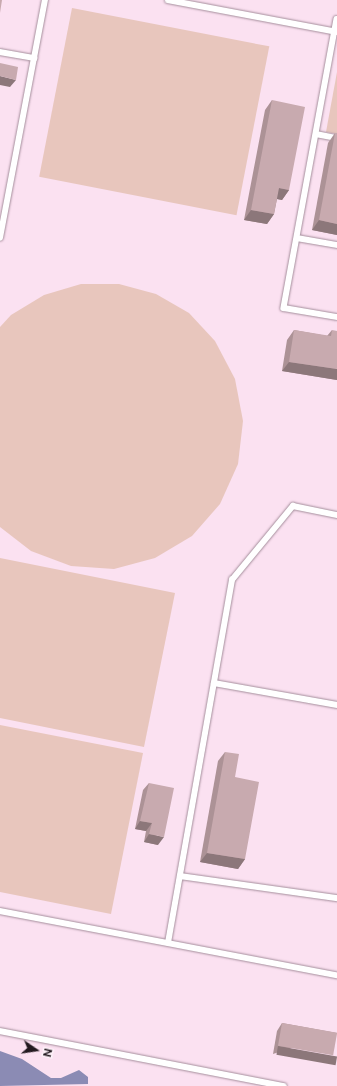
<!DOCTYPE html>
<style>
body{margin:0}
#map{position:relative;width:337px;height:1086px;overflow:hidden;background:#fbe1f1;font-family:"Public Sans",sans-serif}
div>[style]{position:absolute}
.green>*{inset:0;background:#e8c6bd;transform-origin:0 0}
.water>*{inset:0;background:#8b8bb4}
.roads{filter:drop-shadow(0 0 1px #a58e9c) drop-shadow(0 0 1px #a58e9c)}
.service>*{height:5.5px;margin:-2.75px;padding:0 2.75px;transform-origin:2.75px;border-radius:2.75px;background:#fff}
.wall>*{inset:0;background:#ac9296}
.shaded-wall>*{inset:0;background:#8c777a;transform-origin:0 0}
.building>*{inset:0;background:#c8aaaf;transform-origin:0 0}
span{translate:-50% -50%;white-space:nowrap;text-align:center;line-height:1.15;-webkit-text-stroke:3px #fef3fa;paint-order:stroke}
.north{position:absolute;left:16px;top:1030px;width:40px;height:40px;-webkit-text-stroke:3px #fef3fa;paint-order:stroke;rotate:103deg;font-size:11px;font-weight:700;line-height:16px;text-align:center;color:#231a20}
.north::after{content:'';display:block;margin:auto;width:14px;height:18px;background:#231a20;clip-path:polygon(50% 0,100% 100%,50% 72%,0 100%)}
</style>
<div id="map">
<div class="green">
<i style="left:72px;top:8px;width:201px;height:172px;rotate:11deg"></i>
<i style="clip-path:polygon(337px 72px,337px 134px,326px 132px)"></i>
<i style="clip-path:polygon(81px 284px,119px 284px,156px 294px,189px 313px,215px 341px,235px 379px,243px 421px,238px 464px,220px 504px,192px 536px,155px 558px,114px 569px,71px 566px,31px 551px,0 527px,0 327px,11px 315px,44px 295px)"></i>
<i style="clip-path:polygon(0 558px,175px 593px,144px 747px,0 718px)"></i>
<i style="clip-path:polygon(0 725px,143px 753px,111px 914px,0 892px)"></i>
</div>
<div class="water">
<i style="clip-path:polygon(0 1051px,22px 1059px,51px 1078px,61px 1078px,79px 1070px,88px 1077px,88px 1084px,0 1086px)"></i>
</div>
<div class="roads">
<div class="service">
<i style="left:168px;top:0;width:172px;rotate:10.7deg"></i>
<i style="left:337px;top:19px;width:294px;rotate:100.4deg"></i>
<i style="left:284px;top:308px;width:54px;rotate:9.6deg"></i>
<i style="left:0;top:52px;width:35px;rotate:10deg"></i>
<i style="left:316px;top:134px;width:21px;rotate:11deg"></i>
<i style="left:0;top:238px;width:242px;rotate:-79.3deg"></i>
<i style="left:297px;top:238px;width:41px;rotate:9.9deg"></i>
<i style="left:214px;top:683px;width:125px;rotate:10.1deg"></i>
<i style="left:180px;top:876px;width:159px;rotate:8deg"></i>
<i style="left:0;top:911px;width:343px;rotate:10.8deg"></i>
<i style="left:168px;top:943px;width:369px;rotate:-80deg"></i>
<i style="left:232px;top:580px;width:96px;rotate:-50.5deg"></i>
<i style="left:293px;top:506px;width:45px;rotate:11.6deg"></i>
<i style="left:0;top:1031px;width:289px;rotate:11deg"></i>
</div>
</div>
<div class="wall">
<i style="clip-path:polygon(272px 100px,289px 190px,282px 200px,277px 199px,274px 214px,267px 224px,244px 220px,265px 110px)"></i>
<i style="clip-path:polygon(335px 133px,337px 133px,337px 235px,312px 230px,328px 143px)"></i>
<i style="clip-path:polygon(294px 330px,327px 336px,332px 330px,337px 380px,282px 371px,287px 340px)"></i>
<i style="clip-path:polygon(225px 752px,235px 777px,245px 859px,238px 869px,200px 862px,218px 761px)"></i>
<i style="clip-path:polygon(149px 783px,158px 845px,144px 842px,146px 831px,135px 829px,143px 790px)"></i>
<i style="clip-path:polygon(282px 1023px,337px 1033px,273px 1054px,277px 1031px)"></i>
</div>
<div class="shaded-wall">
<i style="clip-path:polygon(0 76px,16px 80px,10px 87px,0 85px)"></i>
<i style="clip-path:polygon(279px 188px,289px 190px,282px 200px,272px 198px)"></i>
<i style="clip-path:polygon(251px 210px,274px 214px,267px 224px,244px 220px)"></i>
<i style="clip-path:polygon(319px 220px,337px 224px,337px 235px,312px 230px)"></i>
<i style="clip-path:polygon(289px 362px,337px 369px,337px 380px,282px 371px)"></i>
<i style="clip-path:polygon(140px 821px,152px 823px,146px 831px,135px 829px)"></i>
<i style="clip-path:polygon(149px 834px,164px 837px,158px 845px,144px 842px)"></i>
<i style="clip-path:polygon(207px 853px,245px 859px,238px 869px,200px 862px)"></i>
<i style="left:278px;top:1046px;width:60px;height:9px;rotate:10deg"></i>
</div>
<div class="building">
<i style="clip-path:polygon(0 0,2px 0,0 13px)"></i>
<i style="clip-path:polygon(0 63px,18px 67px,16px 80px,0 76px)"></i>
<i style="clip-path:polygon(272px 100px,305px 107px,289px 190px,279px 188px,274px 214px,251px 210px)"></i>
<i style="clip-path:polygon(335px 133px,337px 133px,337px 224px,319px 220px)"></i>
<i style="clip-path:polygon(294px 330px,331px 336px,332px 330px,337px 331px,337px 369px,289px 362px)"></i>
<i style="clip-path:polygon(225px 752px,239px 754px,235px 777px,259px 782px,245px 859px,207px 853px)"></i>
<i style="clip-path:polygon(149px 783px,174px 788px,164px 837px,149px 834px,152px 823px,140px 821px)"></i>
<i style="left:282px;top:1023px;width:56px;height:23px;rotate:10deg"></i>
</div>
<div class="north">N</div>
</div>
